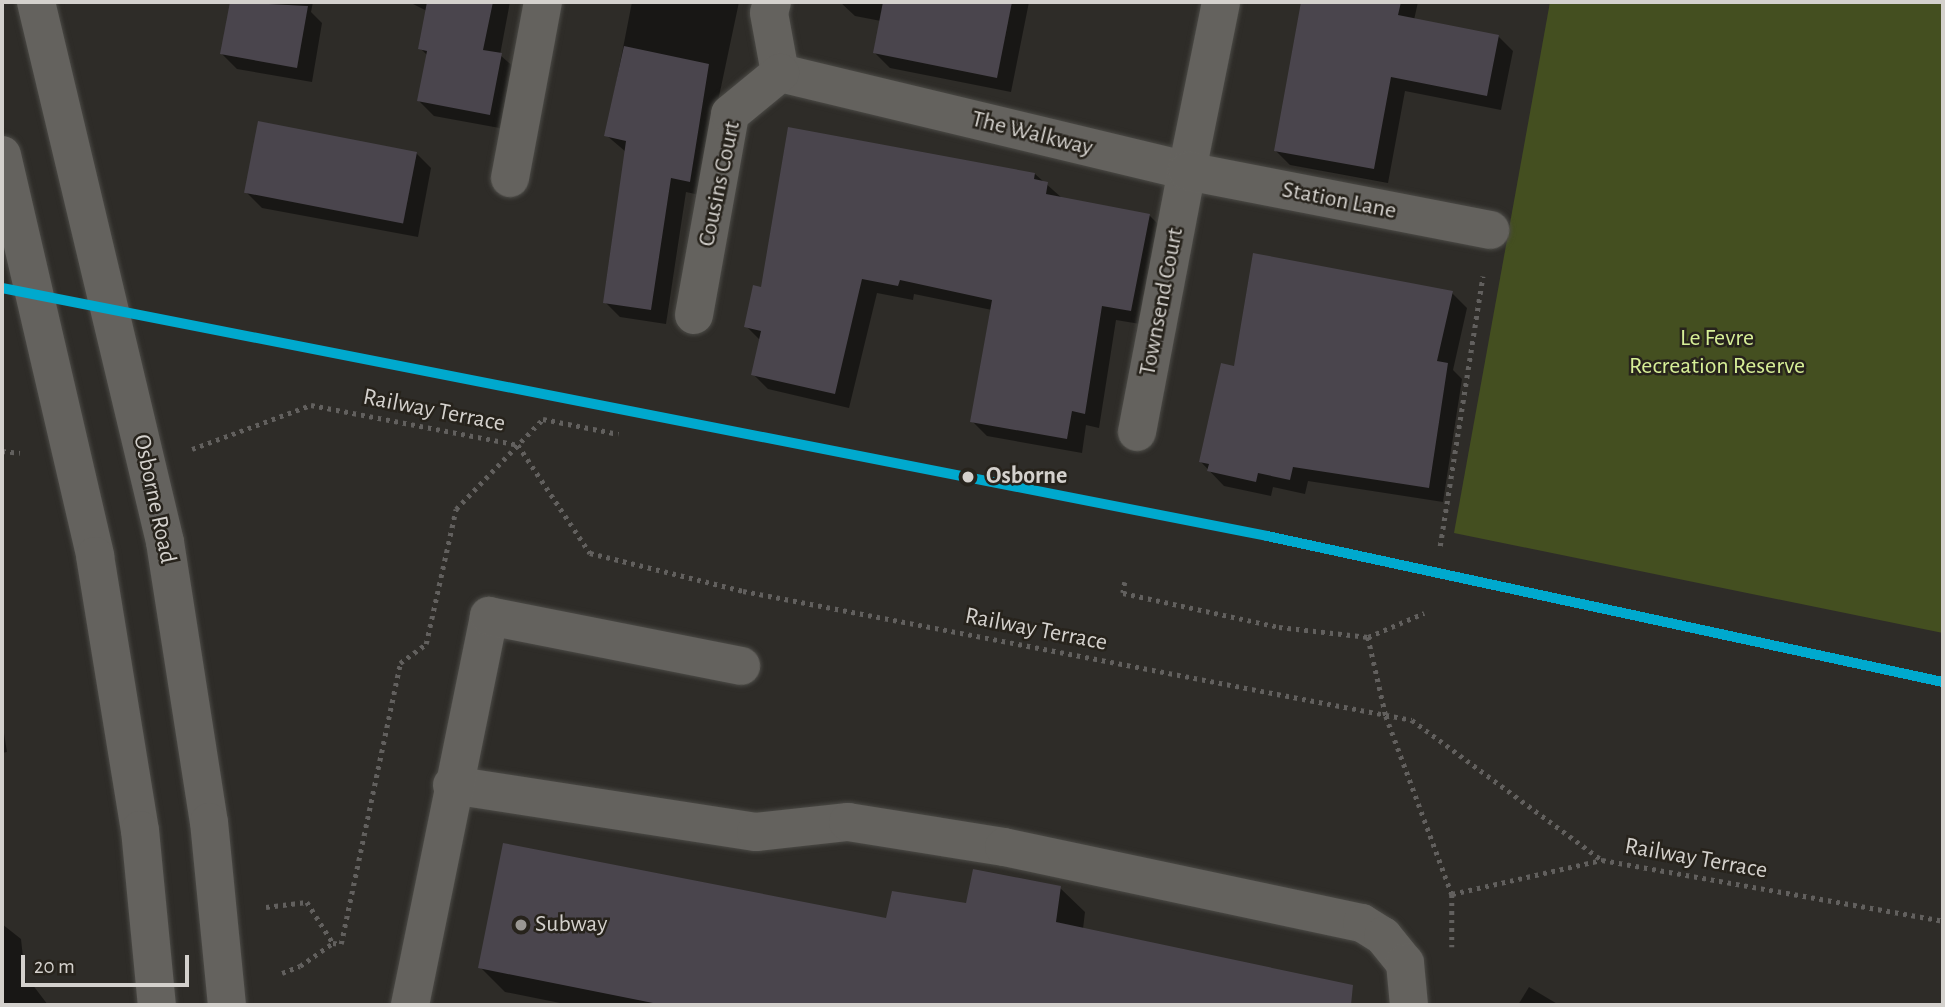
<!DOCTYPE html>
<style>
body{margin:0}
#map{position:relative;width:1945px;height:1007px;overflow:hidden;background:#2e2c28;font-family:"Alegreya Sans",sans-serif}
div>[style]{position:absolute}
.green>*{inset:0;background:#444f20}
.shadow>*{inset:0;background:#0007}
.building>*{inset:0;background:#4a454d;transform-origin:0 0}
.path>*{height:4.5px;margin-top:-2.25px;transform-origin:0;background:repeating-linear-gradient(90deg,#62605e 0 3.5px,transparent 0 8.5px)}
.roads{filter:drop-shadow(0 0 2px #4b4a46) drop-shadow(0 0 2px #4b4a46)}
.minor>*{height:38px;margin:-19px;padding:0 19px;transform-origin:19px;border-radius:19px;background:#64625e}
.rail-1>*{height:10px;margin:-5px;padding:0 5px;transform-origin:5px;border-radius:5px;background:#00a9ce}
.dots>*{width:19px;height:19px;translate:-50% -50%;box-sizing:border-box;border:4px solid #27231c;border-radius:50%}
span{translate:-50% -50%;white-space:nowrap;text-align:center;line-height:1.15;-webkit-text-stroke:5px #27231c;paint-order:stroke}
.street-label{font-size:24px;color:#d4d1cd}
.park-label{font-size:24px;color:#d7ef97}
.stop-label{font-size:24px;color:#d4d1cd;font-weight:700}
.left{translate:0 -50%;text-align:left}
.poi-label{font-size:24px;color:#d4d1cd}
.frame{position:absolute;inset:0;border:4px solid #d4d1cd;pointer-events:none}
.scale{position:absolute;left:21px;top:955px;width:168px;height:32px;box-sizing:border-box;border:4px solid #d4d1cd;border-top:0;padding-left:9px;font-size:21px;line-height:24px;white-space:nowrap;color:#d4d1cd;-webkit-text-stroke:5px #27231c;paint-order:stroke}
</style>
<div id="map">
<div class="green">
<i style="clip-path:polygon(1550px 2px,1943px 2px,1943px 633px,1454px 533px)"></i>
</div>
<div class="shadow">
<i style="clip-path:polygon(313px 2px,311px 12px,322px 23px,312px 82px,237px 69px,222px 54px,232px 3px,228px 2px)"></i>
<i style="clip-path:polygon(409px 2px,510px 2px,500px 55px,517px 70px,505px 129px,434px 116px,419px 101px,428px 56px,420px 48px,427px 11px)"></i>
<i style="clip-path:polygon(632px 2px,739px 2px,713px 125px,704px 196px,686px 192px,666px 324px,620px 317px,605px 302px,626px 152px,606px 135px)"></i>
<i style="clip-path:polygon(840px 2px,1029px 2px,1011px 92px,890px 68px,875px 53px,881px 21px,855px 16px)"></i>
<i style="clip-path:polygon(1306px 2px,1418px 2px,1414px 20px,1498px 36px,1513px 51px,1501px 110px,1405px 91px,1388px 183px,1290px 165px,1275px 150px)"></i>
<i style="clip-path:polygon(416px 153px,431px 168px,418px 237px,262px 208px,247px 193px)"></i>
<i style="clip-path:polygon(1035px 174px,1062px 198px,1149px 215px,1164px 230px,1146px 325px,1116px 320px,1099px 428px,1086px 425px,1082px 453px,987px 436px,972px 421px,992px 310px,914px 294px,913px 300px,877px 293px,849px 408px,768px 389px,753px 374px,761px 341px,746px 326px,763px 289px)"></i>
<i style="clip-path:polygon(1452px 293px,1467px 308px,1453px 370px,1462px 379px,1443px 502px,1308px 481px,1305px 494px,1273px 487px,1271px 496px,1224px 486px,1201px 462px,1236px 368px)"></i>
<i style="clip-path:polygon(2px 721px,7px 752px,2px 753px)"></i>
<i style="clip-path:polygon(1060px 888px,1085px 912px,1083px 929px,1321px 1000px,1320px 1005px,570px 1005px,505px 992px,480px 967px,888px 920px)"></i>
<i style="clip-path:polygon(2px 924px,21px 939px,26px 985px,32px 984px,48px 1005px,2px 1005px)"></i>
<i style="clip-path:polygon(1529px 987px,1559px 1005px,1518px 1005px)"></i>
</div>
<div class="building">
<i style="clip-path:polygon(230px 2px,308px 6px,297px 68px,220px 54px)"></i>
<i style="clip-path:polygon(427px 2px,493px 2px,483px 50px,502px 53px,490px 115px,417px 101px,427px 51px,418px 49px)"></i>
<i style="clip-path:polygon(883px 2px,1012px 2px,997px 78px,873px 53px)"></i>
<i style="clip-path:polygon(1301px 2px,1401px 2px,1398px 15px,1499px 35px,1487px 96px,1391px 77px,1374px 169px,1274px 151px)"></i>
<i style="clip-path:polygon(624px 46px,709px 64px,690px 182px,671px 178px,651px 310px,603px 303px,626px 141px,604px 136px)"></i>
<i style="left:258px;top:121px;width:162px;height:73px;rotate:11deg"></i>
<i style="clip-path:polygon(788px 127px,1035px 173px,1034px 179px,1048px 182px,1046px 194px,1150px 214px,1131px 311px,1102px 306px,1085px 414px,1072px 411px,1067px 439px,970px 422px,992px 300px,900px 280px,898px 286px,862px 279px,835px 394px,751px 375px,761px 331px,744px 327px,753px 285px,761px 287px)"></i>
<i style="clip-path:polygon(1253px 253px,1453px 291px,1437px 361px,1448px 363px,1429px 488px,1293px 467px,1290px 480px,1258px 473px,1256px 482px,1207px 471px,1209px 464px,1199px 462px,1221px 363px,1234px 366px)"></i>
<i style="clip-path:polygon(503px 843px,886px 918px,892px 891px,966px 903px,973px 869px,1061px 886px,1056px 922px,1353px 985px,1351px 1005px,663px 1005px,478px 968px)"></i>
</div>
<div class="path">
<i style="left:192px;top:449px;width:127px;rotate:-20.3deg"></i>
<i style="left:311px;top:405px;width:211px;rotate:10.9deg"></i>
<i style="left:518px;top:445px;width:130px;rotate:56.3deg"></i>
<i style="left:590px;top:553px;width:158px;rotate:13.9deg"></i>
<i style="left:743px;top:591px;width:681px;rotate:10.91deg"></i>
<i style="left:1412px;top:720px;width:236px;rotate:36.4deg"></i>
<i style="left:1602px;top:860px;width:346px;rotate:10.1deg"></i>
<i style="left:2px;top:451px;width:18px;rotate:6deg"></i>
<i style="left:1440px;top:546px;width:273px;rotate:-81deg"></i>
<i style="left:1125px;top:582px;width:11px;rotate:100deg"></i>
<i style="left:1123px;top:593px;width:160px;rotate:12.3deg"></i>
<i style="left:1279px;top:627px;width:90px;rotate:6.4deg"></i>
<i style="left:1368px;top:637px;width:81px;rotate:77.2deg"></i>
<i style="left:1386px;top:716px;width:190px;rotate:69.7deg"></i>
<i style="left:1452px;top:894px;width:53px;rotate:90deg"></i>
<i style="left:1368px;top:637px;width:61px;rotate:-23.2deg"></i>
<i style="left:1452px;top:894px;width:154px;rotate:-12.8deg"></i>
<i style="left:266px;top:907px;width:41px;rotate:-7deg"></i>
<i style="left:307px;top:902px;width:49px;rotate:57.6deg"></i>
<i style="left:333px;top:943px;width:8px;rotate:7deg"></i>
<i style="left:341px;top:944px;width:287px;rotate:-78.1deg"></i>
<i style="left:400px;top:663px;width:32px;rotate:-36deg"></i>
<i style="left:426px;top:644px;width:138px;rotate:-77.5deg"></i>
<i style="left:456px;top:509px;width:125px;rotate:-46deg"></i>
<i style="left:543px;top:419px;width:77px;rotate:11.2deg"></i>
<i style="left:282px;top:973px;width:19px;rotate:-21deg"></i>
<i style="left:300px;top:966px;width:40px;rotate:-34.9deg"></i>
</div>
<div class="roads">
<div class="minor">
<i style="left:36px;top:2px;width:555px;rotate:76.56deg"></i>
<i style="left:165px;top:542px;width:283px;rotate:81.1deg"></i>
<i style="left:209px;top:822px;width:184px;rotate:84.4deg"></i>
<i style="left:772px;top:2px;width:11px;rotate:105deg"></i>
<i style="left:769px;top:13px;width:61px;rotate:79.6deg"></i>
<i style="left:780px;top:73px;width:419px;rotate:13.5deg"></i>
<i style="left:1187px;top:171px;width:172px;rotate:-78.6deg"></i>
<i style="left:2px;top:155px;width:412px;rotate:76.9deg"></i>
<i style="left:95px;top:556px;width:278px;rotate:80.7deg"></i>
<i style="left:140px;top:830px;width:176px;rotate:84.5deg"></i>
<i style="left:510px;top:178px;width:179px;rotate:-79.4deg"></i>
<i style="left:694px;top:315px;width:204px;rotate:-79.8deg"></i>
<i style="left:730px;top:114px;width:65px;rotate:-39.4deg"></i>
<i style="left:1137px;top:432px;width:266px;rotate:-79.2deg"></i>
<i style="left:1187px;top:171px;width:309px;rotate:11deg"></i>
<i style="left:452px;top:785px;width:308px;rotate:8.8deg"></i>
<i style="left:756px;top:832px;width:93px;rotate:-6.2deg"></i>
<i style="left:848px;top:822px;width:158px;rotate:9.1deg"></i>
<i style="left:1004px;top:847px;width:366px;rotate:12deg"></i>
<i style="left:1362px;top:923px;width:25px;rotate:32deg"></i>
<i style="left:1383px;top:936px;width:35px;rotate:51deg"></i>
<i style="left:1405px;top:963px;width:42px;rotate:84.6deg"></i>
<i style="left:410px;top:1005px;width:397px;rotate:-78.5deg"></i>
<i style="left:489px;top:616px;width:257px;rotate:11.2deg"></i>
</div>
</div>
<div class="rail-1">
<i style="left:2px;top:288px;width:1289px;rotate:11.09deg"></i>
<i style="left:1267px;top:536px;width:692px;rotate:12.19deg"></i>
</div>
<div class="dots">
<i style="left:968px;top:477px;background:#d4d1cd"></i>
<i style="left:521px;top:925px;background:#9a9793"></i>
</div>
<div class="street-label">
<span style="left:1032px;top:134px;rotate:14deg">The Walkway</span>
<span style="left:720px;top:184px;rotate:-78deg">Cousins Court</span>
<span style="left:1339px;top:201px;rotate:11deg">Station Lane</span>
<span style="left:1162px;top:302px;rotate:-79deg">Townsend Court</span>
<span style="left:434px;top:411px;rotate:11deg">Railway Terrace</span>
<span style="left:154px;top:499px;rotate:78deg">Osborne Road</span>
<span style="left:1036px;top:630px;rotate:11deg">Railway Terrace</span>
<span style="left:1696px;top:859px;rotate:10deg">Railway Terrace</span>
</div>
<div class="park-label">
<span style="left:1717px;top:353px">Le Fevre<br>Recreation Reserve</span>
</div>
<div class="stop-label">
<span class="left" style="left:986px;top:477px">Osborne</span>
</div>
<div class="poi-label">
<span class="left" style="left:535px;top:925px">Subway</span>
</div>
<div class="frame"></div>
<div class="scale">20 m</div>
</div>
